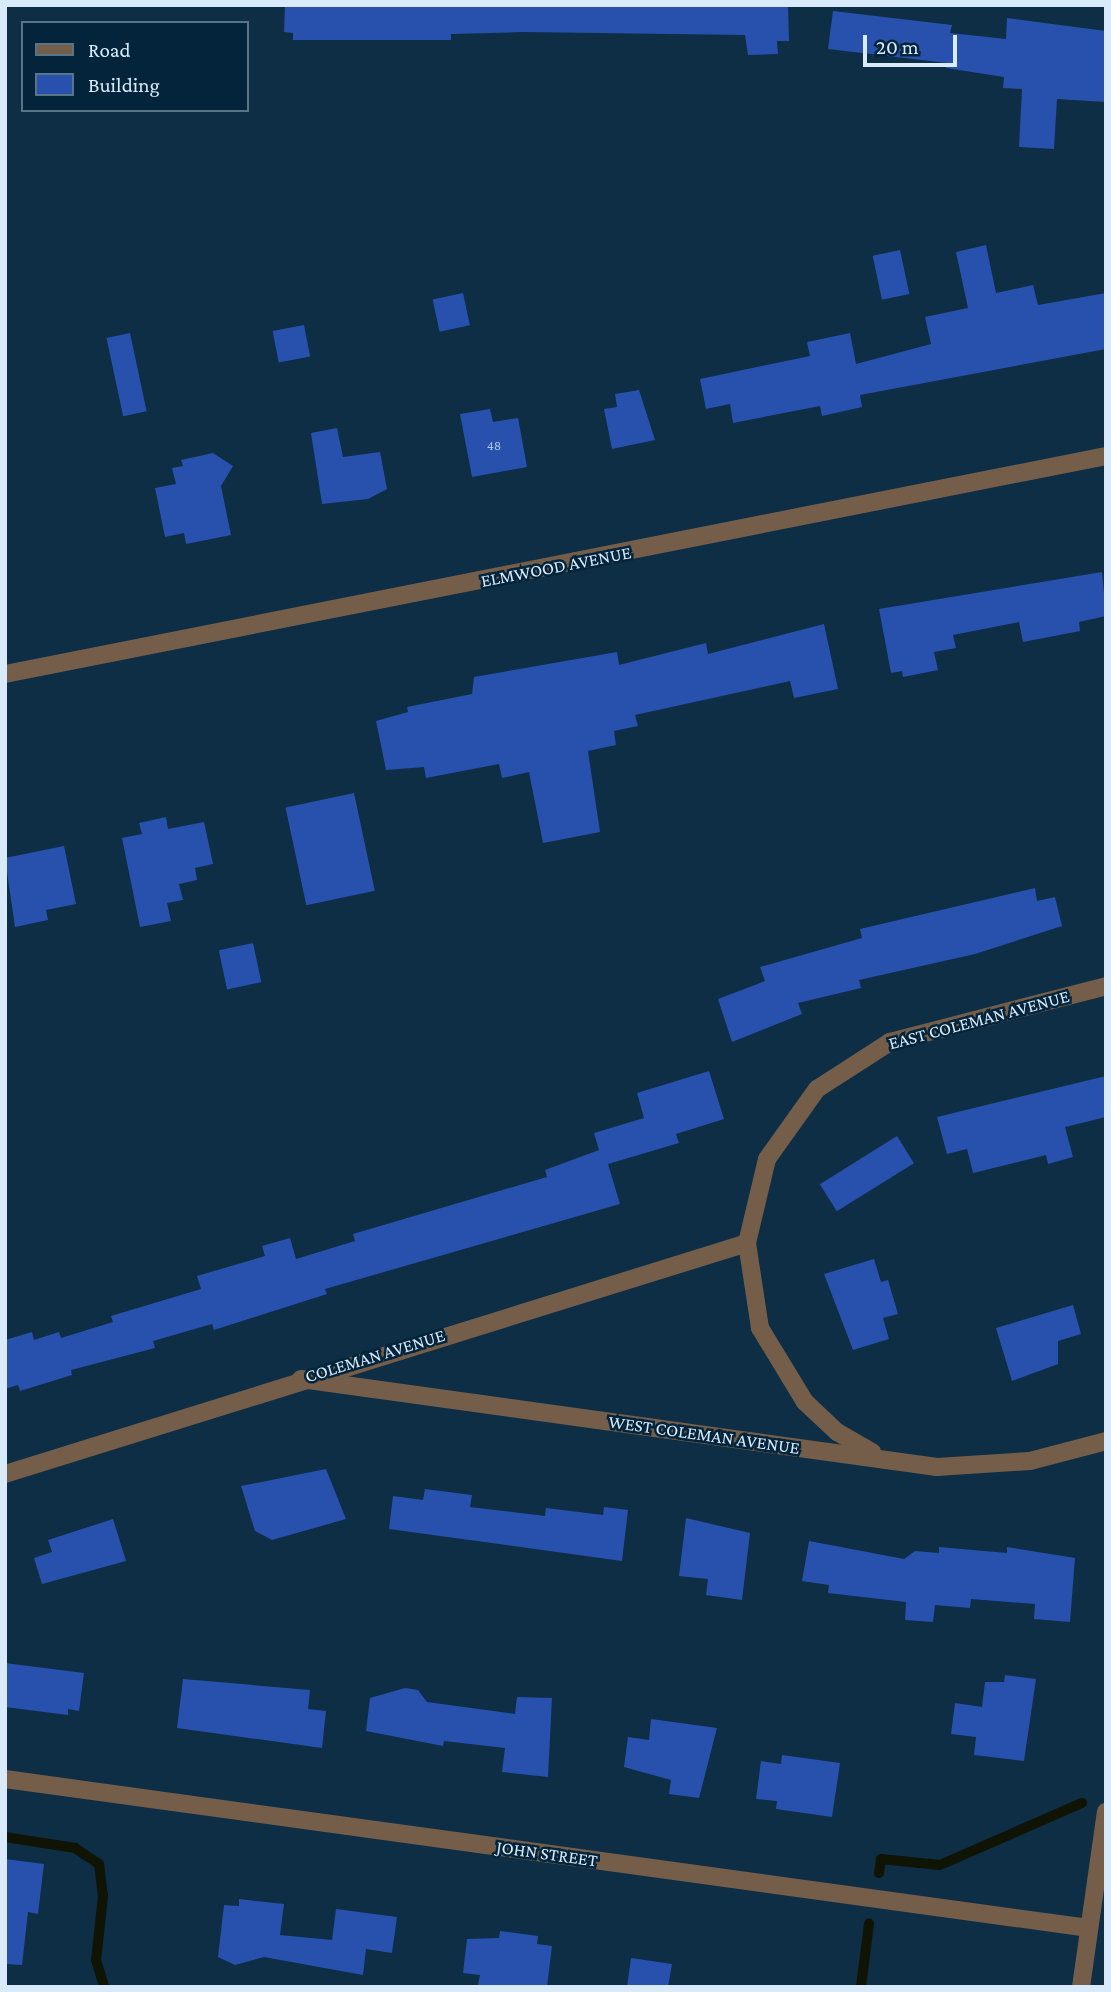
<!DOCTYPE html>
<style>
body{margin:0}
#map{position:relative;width:1111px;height:1992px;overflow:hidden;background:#0d2e45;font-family:"Crimson Pro",serif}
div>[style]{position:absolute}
.stream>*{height:10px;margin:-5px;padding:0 5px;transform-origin:5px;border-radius:5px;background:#0f1405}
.building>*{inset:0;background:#2851ad;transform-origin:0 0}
.minor>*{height:18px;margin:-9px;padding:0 9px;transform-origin:9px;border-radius:9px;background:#745e49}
span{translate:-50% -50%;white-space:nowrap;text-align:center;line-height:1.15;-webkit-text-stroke:5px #03243a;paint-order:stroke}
.number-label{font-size:14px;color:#adc4e8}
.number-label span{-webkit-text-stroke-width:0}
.street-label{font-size:18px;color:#d9ebfb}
.frame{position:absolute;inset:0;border:7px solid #d9ebfb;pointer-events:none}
.legend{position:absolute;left:21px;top:21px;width:228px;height:91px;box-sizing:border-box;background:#03243a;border:2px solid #597487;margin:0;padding:9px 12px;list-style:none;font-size:21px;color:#d9ebfb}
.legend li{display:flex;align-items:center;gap:14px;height:35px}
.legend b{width:35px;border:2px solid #597487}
.scale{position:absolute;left:863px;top:35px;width:94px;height:32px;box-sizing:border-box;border:4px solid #d9ebfb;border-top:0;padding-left:9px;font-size:21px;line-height:24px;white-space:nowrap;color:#d9ebfb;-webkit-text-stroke:5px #03243a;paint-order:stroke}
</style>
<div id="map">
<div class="stream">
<i style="left:5px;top:1837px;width:71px;rotate:8.9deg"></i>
<i style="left:75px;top:1848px;width:29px;rotate:34deg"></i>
<i style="left:99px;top:1864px;width:32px;rotate:83deg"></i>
<i style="left:103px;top:1896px;width:64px;rotate:96.2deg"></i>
<i style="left:96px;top:1960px;width:28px;rotate:73deg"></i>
<i style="left:879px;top:1873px;width:14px;rotate:-82deg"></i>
<i style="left:881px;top:1859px;width:59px;rotate:5.8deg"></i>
<i style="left:940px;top:1865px;width:155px;rotate:-23.6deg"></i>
<i style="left:861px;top:1987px;width:64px;rotate:-82.8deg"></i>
</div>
<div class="building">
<i style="clip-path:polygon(285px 5px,788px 5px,789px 41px,777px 41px,778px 54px,748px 55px,745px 35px,524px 32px,451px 34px,451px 40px,293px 40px,293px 33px,284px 32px)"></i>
<i style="clip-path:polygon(833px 11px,952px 25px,950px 33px,1006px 39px,1007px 18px,1106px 31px,1106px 102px,1057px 99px,1054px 149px,1019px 147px,1022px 89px,1003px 88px,1004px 77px,946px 68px,947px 63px,828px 49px)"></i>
<i style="clip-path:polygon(986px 245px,996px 293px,1033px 285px,1038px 305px,1106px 293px,1106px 349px,860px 395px,862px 407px,822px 416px,820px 406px,733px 423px,730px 404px,706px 409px,700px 379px,810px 356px,807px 342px,850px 333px,856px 364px,931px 344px,925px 317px,968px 308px,956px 252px)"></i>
<i style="left:900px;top:250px;width:45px;height:28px;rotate:78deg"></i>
<i style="left:463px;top:293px;width:33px;height:31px;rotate:78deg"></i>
<i style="left:304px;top:325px;width:32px;height:32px;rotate:79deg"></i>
<i style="left:130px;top:333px;width:80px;height:24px;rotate:78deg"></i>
<i style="clip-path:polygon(639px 390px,655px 440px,612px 449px,604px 409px,617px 407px,615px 394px)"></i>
<i style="clip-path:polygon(490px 409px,493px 422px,518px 418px,527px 467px,472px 477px,460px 414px)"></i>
<i style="clip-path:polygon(337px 428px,343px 457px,380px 452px,387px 489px,368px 499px,322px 504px,311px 433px)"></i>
<i style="clip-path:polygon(213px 453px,233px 466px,221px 486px,231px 535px,186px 544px,184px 533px,165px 537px,155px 488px,176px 484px,172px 468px,183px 466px,181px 460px)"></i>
<i style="clip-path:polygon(1102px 572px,1106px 616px,1079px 622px,1080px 631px,1023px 642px,1019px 622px,953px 635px,956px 648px,934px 652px,938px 670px,903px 677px,902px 671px,891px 673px,879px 609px)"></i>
<i style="clip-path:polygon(824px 624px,838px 689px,794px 698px,790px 681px,635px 715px,638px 726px,614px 731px,616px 745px,588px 751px,600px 832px,543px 843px,529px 772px,502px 778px,499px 764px,426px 778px,424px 767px,386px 770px,376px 721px,408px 712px,407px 707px,472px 694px,474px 677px,617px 652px,619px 665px,706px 643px,708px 654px)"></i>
<i style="left:354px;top:793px;width:100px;height:70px;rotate:78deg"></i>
<i style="clip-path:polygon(166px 817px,168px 829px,204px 822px,213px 864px,195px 868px,197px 880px,179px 884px,183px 900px,167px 903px,171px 921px,140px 927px,122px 838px,142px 834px,139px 823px)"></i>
<i style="clip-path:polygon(64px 846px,76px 904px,46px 910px,48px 920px,15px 927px,5px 858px)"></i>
<i style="clip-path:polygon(1035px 888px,1037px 901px,1055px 897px,1062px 926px,975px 954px,859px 980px,861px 988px,798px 1003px,802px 1014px,732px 1042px,718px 999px,765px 981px,760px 967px,862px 938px,860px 929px)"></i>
<i style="left:253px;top:943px;width:40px;height:35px;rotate:78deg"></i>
<i style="clip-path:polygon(709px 1071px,724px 1119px,676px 1134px,679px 1143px,608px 1164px,620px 1204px,325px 1289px,327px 1294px,214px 1330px,212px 1324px,153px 1341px,155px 1348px,71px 1370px,72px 1375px,20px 1391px,18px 1385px,5px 1389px,5px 1340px,32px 1332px,34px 1340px,59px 1332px,61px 1338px,113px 1322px,111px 1316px,201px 1289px,197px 1276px,265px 1256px,262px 1246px,290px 1238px,296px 1259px,355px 1241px,353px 1234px,547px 1177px,545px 1170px,599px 1150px,594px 1133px,644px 1118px,637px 1093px)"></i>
<i style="clip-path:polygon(1106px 1076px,1106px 1117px,1065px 1127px,1073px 1157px,1048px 1164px,1046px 1155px,973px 1173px,967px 1149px,947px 1154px,937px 1117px)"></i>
<i style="left:897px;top:1136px;width:32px;height:91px;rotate:58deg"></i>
<i style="clip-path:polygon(874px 1259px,881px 1282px,888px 1280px,898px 1314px,883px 1318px,889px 1339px,853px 1350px,824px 1274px)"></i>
<i style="clip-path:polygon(1073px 1305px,1081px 1334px,1058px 1341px,1058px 1364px,1012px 1381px,996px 1328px)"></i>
<i style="clip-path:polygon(326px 1469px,346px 1519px,272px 1540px,255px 1531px,241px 1486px)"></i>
<i style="clip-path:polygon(425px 1489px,472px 1495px,470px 1507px,545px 1516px,546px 1508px,603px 1515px,604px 1507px,628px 1510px,622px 1561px,389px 1529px,393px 1496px,423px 1500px)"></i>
<i style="clip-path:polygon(686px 1518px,750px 1533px,742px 1600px,706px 1595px,708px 1579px,679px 1576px)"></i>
<i style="clip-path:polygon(113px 1519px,126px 1561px,42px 1584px,34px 1558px,52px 1552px,48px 1540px)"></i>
<i style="clip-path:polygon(809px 1541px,904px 1559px,915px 1551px,939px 1553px,939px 1547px,1007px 1553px,1007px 1547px,1075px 1558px,1070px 1622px,1034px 1619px,1035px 1604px,971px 1599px,970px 1608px,935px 1605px,933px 1622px,905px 1620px,906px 1602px,828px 1593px,829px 1585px,802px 1581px)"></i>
<i style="clip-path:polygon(5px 1663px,84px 1673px,79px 1711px,68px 1709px,68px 1715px,5px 1707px)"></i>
<i style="clip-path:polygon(1005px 1675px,1036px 1679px,1024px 1761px,974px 1755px,976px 1737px,951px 1734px,955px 1703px,982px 1707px,985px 1682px,1004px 1682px)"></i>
<i style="clip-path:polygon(183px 1679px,310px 1690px,308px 1709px,326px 1711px,322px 1748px,177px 1728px)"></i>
<i style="clip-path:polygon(405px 1688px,418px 1690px,427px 1702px,515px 1714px,517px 1697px,552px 1698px,548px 1777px,502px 1772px,505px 1748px,444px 1741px,443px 1746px,366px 1731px,370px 1698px)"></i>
<i style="clip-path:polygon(651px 1719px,717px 1728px,699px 1798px,669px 1794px,671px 1780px,624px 1767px,628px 1737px,649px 1740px)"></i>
<i style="clip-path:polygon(782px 1755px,840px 1763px,832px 1817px,776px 1809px,777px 1801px,756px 1799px,761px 1761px,781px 1764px)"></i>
<i style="clip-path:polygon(5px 1859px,44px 1864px,38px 1914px,28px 1912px,22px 1965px,5px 1964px)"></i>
<i style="clip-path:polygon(239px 1899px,284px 1904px,280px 1935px,332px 1940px,336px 1909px,397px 1917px,392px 1953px,366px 1949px,363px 1975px,264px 1957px,235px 1965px,218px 1957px,224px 1905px,239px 1906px)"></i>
<i style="clip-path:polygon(500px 1931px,538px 1936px,537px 1944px,552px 1946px,547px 1987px,478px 1985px,480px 1975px,463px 1973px,467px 1939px,499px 1938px)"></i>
<i style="clip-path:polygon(631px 1958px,672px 1964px,668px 1987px,627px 1987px)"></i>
</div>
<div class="minor">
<i style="left:5px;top:674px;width:1122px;rotate:-11.2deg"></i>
<i style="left:301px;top:1379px;width:642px;rotate:7.88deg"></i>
<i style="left:937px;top:1467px;width:93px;rotate:-3.7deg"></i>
<i style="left:1030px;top:1461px;width:79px;rotate:-14.7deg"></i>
<i style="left:872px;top:1452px;width:40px;rotate:-150.3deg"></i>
<i style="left:837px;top:1432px;width:44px;rotate:-136.8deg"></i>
<i style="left:805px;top:1402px;width:87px;rotate:-121.3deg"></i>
<i style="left:760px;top:1328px;width:86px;rotate:-98.7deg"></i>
<i style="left:747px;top:1243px;width:86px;rotate:-76.6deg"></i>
<i style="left:767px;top:1159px;width:86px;rotate:-54.5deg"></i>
<i style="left:817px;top:1089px;width:87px;rotate:-32.8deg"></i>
<i style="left:890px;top:1042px;width:223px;rotate:-14.5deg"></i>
<i style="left:5px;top:1474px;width:777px;rotate:-17.29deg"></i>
<i style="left:5px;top:1779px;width:1094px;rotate:7.83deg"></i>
<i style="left:1081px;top:1987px;width:177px;rotate:-81.9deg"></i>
</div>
<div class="number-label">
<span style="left:494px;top:445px">48</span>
</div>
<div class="street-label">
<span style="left:556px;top:567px;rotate:-11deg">ELMWOOD AVENUE</span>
<span style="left:979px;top:1020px;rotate:-15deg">EAST COLEMAN AVENUE</span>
<span style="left:375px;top:1356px;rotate:-17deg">COLEMAN AVENUE</span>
<span style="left:704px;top:1435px;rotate:8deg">WEST COLEMAN AVENUE</span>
<span style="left:547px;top:1854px;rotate:8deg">JOHN STREET</span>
</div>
<div class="frame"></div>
<ul class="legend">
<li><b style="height:9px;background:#745e49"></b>Road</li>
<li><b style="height:19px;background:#2851ad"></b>Building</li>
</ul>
<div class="scale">20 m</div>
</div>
